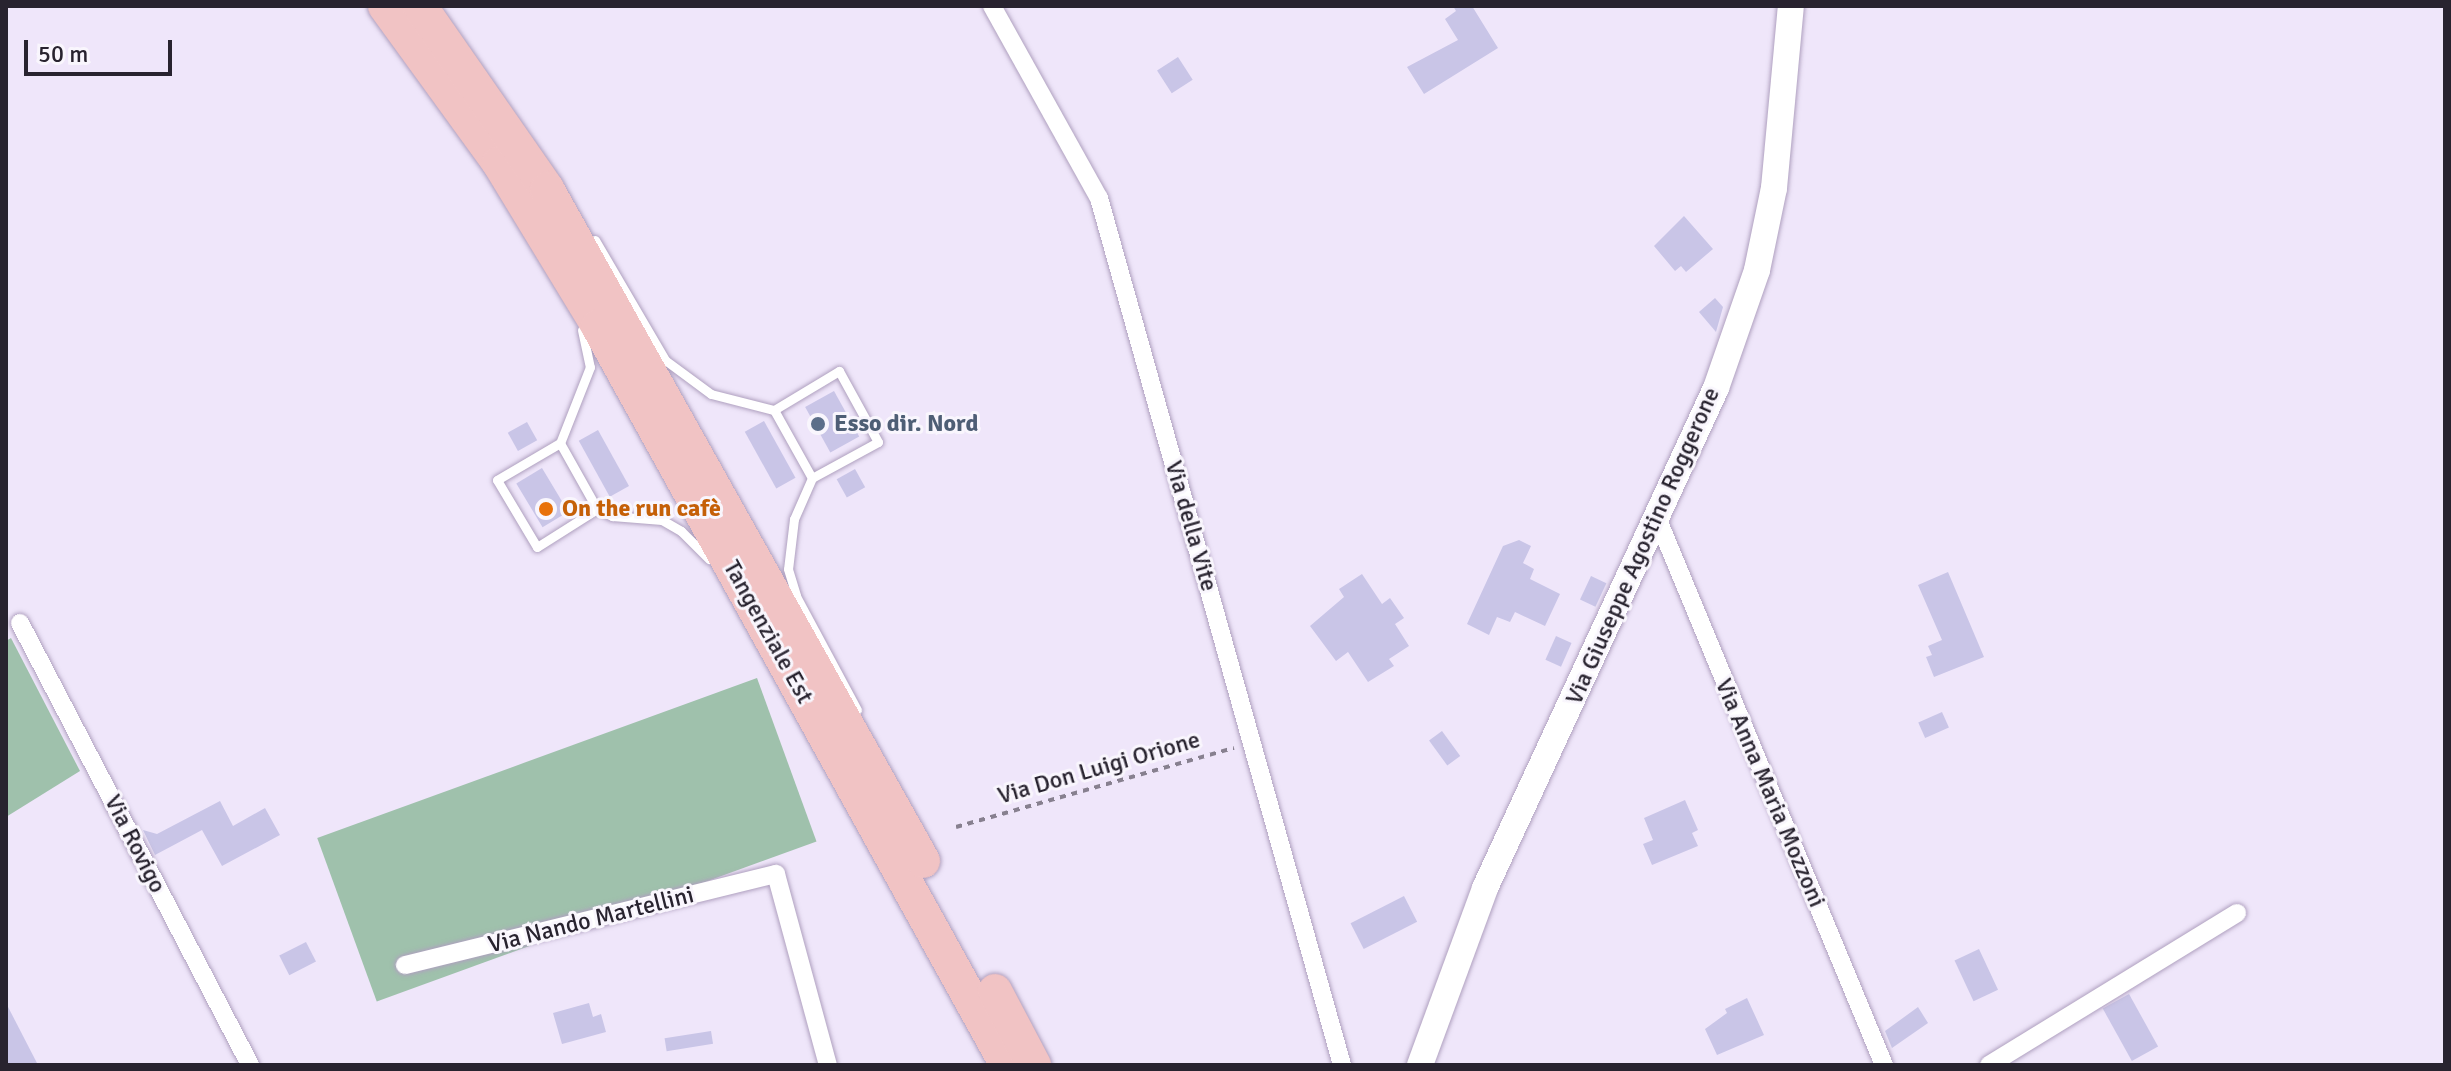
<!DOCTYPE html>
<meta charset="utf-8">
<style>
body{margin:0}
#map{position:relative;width:2451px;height:1071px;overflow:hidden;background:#efe6fa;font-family:Signika,sans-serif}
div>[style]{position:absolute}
.green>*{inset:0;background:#9fc1ac;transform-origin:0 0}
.building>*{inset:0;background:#c9c5e7;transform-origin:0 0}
.path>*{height:4px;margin-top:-2px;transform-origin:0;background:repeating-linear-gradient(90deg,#87808f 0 6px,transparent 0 12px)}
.roads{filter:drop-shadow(0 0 2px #afa0bf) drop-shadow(0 0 2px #afa0bf)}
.lane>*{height:9px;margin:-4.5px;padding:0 4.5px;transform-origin:4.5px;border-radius:4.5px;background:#fff}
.street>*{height:18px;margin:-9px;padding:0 9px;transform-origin:9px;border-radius:9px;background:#fff}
.secondary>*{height:26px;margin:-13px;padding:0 13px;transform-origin:13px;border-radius:13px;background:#fff}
.highway>*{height:34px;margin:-17px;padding:0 17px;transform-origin:17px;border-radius:17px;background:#f1c3c4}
.dots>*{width:22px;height:22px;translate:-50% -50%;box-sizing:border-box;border:4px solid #f9f6fd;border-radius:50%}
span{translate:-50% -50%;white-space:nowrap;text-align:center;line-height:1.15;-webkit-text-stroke:6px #f9f6fd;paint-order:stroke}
.service-label{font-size:24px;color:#4e5e75;font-weight:700}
.left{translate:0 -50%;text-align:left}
.food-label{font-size:24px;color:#c56008;font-weight:700}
.street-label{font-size:24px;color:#28232f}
.frame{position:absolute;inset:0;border:8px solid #28232f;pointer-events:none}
.scale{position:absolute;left:24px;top:40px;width:148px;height:36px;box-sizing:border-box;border:4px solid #28232f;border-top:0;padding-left:10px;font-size:24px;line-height:28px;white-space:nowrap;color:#28232f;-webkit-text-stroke:6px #f9f6fd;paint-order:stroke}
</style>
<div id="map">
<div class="green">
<i style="clip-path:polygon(11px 638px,80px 771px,6px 817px,6px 641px)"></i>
<i style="left:757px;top:678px;width:174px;height:468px;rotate:70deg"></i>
</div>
<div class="building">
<i style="clip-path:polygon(1453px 6px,1472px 6px,1498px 48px,1424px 94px,1407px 67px,1458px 40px,1445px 19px,1456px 11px)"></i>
<i style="left:1178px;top:57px;width:27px;height:25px;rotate:57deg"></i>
<i style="clip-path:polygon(1684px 216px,1713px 249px,1686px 272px,1681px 266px,1675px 271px,1654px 246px)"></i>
<i style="clip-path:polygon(1715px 298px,1723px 307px,1716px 332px,1699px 312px)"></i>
<i style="left:834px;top:391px;width:52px;height:33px;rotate:61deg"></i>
<i style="left:764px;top:421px;width:65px;height:22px;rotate:61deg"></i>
<i style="left:527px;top:422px;width:21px;height:22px;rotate:61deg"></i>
<i style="left:598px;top:430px;width:64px;height:22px;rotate:61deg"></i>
<i style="left:542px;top:468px;width:51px;height:30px;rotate:59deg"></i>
<i style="left:855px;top:469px;width:21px;height:21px;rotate:61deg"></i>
<i style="clip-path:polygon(1519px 540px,1531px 546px,1523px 563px,1534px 569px,1530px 579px,1560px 594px,1545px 626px,1515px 612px,1510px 622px,1497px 617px,1489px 635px,1467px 624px,1503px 546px)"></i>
<i style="clip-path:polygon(1948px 572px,1984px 657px,1934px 677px,1926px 657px,1932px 655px,1928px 646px,1942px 640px,1918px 585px)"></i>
<i style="clip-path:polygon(1362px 574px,1382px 604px,1390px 598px,1404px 618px,1395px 624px,1409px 646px,1389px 659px,1394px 666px,1368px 682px,1348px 652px,1336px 661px,1310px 626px,1344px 597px,1339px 589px)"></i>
<i style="left:1591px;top:576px;width:17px;height:26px;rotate:25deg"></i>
<i style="left:1556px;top:636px;width:17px;height:26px;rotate:24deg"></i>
<i style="left:1942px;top:712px;width:17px;height:26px;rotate:66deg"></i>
<i style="left:1442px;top:731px;width:31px;height:16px;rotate:54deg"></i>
<i style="clip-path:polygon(1685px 800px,1698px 830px,1692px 833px,1698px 846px,1652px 865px,1643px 844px,1653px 840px,1644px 818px)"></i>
<i style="clip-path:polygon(220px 801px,233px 826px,265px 808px,280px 835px,222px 866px,202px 830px,155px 855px,143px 830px,157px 834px)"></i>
<i style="left:1404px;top:896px;width:29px;height:60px;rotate:63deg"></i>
<i style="left:306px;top:942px;width:22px;height:30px;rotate:63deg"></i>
<i style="left:1979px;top:949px;width:45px;height:27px;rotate:65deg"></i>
<i style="left:2129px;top:994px;width:60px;height:30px;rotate:61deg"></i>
<i style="clip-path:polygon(1747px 998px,1764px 1035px,1717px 1055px,1705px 1029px,1727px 1013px,1725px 1009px)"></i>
<i style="clip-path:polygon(6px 1003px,38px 1065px,6px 1065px)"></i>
<i style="clip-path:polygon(589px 1003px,593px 1017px,601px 1014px,606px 1032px,562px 1044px,553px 1013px)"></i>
<i style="clip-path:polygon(1918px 1007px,1928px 1023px,1892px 1048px,1885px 1031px)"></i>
<i style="left:711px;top:1031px;width:13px;height:47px;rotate:81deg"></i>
</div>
<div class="path">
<i style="left:956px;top:827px;width:289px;rotate:-15.9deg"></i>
</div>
<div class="roads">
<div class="lane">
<i style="left:595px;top:240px;width:139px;rotate:59.7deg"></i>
<i style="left:665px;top:360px;width:57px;rotate:36.5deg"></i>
<i style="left:711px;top:394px;width:65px;rotate:14.3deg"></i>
<i style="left:774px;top:410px;width:78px;rotate:60.8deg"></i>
<i style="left:812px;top:478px;width:45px;rotate:113.7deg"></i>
<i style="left:794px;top:519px;width:50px;rotate:96.8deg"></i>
<i style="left:788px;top:569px;width:28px;rotate:73deg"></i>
<i style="left:796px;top:596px;width:129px;rotate:61.8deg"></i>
<i style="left:582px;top:330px;width:38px;rotate:78deg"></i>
<i style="left:590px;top:367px;width:82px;rotate:111.5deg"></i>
<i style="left:560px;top:443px;width:76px;rotate:60.7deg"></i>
<i style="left:597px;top:509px;width:17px;rotate:25deg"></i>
<i style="left:612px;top:516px;width:50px;rotate:4.6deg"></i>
<i style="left:662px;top:520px;width:22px;rotate:30deg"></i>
<i style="left:681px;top:531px;width:40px;rotate:45deg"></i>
<i style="left:774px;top:410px;width:76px;rotate:-31deg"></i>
<i style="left:839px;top:371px;width:81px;rotate:61.2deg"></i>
<i style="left:878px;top:442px;width:75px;rotate:151.4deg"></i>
<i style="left:560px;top:443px;width:73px;rotate:149.6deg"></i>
<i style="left:497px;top:480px;width:78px;rotate:59.2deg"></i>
<i style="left:537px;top:547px;width:71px;rotate:-32.3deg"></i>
</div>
<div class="street">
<i style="left:992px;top:6px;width:220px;rotate:60.9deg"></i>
<i style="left:1099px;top:198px;width:900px;rotate:74.34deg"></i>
<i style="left:1658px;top:520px;width:590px;rotate:67.48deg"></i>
<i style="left:20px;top:623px;width:498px;rotate:62.5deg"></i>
<i style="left:405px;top:965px;width:382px;rotate:-13.8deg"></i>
<i style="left:776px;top:874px;width:198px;rotate:74.8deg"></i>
<i style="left:1989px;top:1065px;width:291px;rotate:-31.5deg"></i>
</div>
<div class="secondary">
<i style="left:1420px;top:1065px;width:189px;rotate:-69.8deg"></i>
<i style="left:1485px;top:888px;width:551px;rotate:-65.2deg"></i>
<i style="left:1716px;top:388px;width:125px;rotate:-70.8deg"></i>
<i style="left:1757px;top:270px;width:84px;rotate:-78.3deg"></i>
<i style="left:1774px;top:188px;width:183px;rotate:-84.7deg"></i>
</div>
<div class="highway">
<i style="left:385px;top:6px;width:194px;rotate:54deg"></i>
<i style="left:499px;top:163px;width:191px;rotate:58.7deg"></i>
<i style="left:598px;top:326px;width:845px;rotate:61.04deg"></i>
<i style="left:420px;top:6px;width:223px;rotate:55.2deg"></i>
<i style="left:547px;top:189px;width:770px;rotate:60.77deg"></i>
<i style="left:995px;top:991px;width:84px;rotate:62.2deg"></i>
</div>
</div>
<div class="dots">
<i style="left:818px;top:424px;background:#5c6f8a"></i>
<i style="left:546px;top:509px;background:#e8710a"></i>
</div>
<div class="service-label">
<span class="left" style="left:834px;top:424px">Esso dir. Nord</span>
</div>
<div class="food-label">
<span class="left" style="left:562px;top:509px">On the run cafè</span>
</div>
<div class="street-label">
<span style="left:1191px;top:526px;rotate:74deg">Via della Vite</span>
<span style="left:1643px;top:546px;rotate:-66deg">Via Giuseppe Agostino Roggerone</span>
<span style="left:768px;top:632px;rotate:61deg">Tangenziale Est</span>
<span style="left:1099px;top:768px;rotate:-16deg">Via Don Luigi Orione</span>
<span style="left:1770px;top:793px;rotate:67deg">Via Anna Maria Mozzoni</span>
<span style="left:135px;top:844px;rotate:63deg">Via Rovigo</span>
<span style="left:591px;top:920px;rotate:-14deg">Via Nando Martellini</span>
</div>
<div class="frame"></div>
<div class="scale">50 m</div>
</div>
